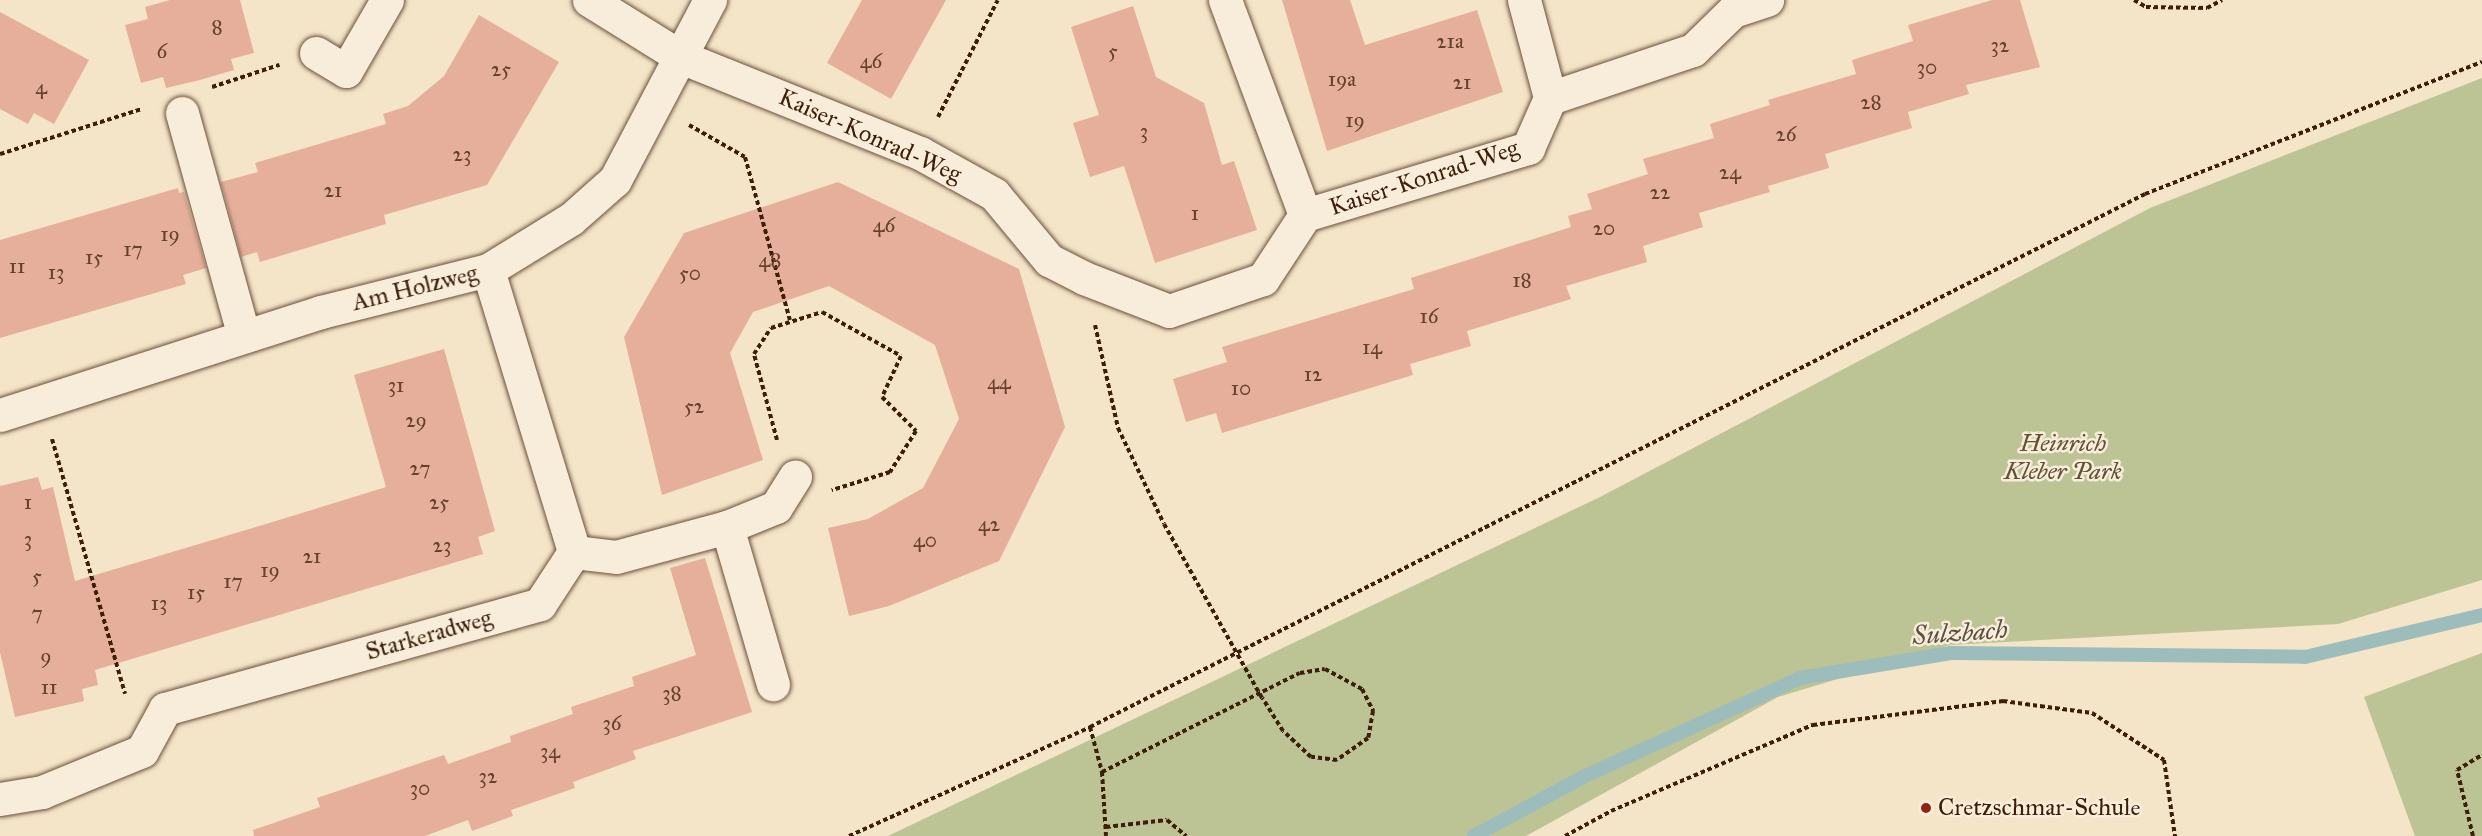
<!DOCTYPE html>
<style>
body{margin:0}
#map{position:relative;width:2482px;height:836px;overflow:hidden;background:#f4e4c8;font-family:"IM FELL Great Primer",serif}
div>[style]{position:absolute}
.green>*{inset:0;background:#bcc495}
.stream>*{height:14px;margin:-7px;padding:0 7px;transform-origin:7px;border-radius:7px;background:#9dbdbc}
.building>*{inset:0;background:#e6af9b}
.path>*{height:4px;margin-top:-2px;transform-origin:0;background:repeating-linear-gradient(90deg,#3c1e09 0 4.5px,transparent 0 7.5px)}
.roads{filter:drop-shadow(0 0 2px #6a5039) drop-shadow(0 0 2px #6a5039)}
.minor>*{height:33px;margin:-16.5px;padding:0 16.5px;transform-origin:16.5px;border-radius:16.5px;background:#f8eddb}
.path-bridge>*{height:4px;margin-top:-2px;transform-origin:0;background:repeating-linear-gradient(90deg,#3c1e09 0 4.5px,transparent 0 7.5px)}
.dots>*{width:16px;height:16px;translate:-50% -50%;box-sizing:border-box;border:3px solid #f8eddb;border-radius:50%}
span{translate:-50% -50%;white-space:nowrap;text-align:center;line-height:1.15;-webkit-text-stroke:5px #f8eddb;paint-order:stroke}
.number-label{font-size:21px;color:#66422e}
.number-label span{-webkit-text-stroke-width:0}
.street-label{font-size:24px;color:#3c1e09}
.park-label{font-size:24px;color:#625033;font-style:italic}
.poi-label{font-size:24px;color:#3c1e09}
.left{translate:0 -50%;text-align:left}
.water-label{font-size:26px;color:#594e3f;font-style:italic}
</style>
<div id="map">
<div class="green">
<i style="clip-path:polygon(2482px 78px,2482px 580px,2338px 624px,1950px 645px,1778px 697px,1526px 836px,888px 836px,1600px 497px,2150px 208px)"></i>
<i style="clip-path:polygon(2482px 653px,2482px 836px,2415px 836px,2364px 697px)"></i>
</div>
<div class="stream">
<i style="left:1474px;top:836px;width:124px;rotate:-28.4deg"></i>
<i style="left:1583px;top:777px;width:239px;rotate:-24.5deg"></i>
<i style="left:1800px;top:678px;width:153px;rotate:-9.4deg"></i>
<i style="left:1951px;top:653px;width:354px;rotate:0.6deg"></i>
<i style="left:2305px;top:657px;width:182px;rotate:-13.3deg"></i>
</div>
<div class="building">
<i style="clip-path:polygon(170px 0,240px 0,254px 53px,231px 59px,234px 70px,200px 80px,166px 88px,163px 77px,141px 83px,125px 25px,148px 19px,145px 7px)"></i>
<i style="clip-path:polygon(862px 0,946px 0,891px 99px,827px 63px)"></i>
<i style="clip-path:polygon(1282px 0,1350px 0,1365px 45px,1477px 10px,1503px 92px,1327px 151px)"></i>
<i style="clip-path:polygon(1992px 0,2020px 0,2040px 67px,1966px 85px,1969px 94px,1908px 112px,1912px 128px,1825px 154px,1829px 168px,1768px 186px,1770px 192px,1699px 213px,1703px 227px,1643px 246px,1647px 262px,1566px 286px,1571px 299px,1467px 331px,1471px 346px,1410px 364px,1413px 375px,1222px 433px,1216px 413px,1186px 422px,1173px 379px,1227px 362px,1222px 347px,1414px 289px,1411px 278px,1571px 227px,1568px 216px,1592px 209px,1587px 194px,1648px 174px,1643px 159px,1714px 138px,1710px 124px,1770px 105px,1768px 100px,1856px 74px,1852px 60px,1913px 41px,1908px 25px)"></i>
<i style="clip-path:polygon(1133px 6px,1156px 77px,1204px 103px,1222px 165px,1234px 161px,1257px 230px,1155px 263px,1124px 166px,1090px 177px,1073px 123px,1099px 115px,1071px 27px)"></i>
<i style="clip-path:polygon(0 12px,89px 60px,54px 124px,34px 113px,28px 124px,0 109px)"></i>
<i style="clip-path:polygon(479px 15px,559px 62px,487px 185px,384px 215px,386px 224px,260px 262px,257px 252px,241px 257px,221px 182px,258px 172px,255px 163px,386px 124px,383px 114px,408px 106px,444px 76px)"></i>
<i style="clip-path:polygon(838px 182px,1019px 269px,1065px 427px,999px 561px,889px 606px,849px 616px,828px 528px,868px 519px,923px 488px,959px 419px,935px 345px,829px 286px,753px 312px,730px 353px,763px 460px,662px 495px,624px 337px,684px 233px)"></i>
<i style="clip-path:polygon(178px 188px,179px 193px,184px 192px,206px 268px,183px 275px,186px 284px,0 338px,0 240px)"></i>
<i style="clip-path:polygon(444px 349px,495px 531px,478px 537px,483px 554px,95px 670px,98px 685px,82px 689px,84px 701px,15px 717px,0 652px,0 486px,38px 477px,42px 490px,53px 487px,75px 581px,276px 521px,386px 487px,354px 375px)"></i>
<i style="clip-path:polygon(705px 558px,752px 712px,633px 751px,636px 759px,573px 782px,575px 788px,511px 810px,513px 816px,472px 831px,468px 820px,425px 836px,254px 836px,253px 830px,320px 807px,317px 798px,444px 755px,448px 764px,511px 742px,510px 736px,573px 714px,571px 707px,634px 686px,632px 677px,696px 655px,670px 568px)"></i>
</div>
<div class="path">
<i style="left:2134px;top:0;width:14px;rotate:30deg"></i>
<i style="left:2146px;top:7px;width:61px;rotate:0.9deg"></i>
<i style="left:2207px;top:8px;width:17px;rotate:-28deg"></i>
<i style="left:212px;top:87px;width:71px;rotate:-18.2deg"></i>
<i style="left:938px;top:117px;width:131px;rotate:-62.9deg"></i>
<i style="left:689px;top:125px;width:64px;rotate:29.7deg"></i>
<i style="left:745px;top:157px;width:169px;rotate:74.6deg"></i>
<i style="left:0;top:154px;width:149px;rotate:-17.6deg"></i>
<i style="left:1095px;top:325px;width:106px;rotate:77.4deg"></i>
<i style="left:1118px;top:428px;width:106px;rotate:64.4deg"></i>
<i style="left:52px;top:439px;width:265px;rotate:74deg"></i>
<i style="left:777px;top:440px;width:89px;rotate:-105deg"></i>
<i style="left:754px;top:354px;width:31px;rotate:-57deg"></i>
<i style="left:771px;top:328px;width:53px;rotate:-17.4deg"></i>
<i style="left:822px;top:312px;width:90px;rotate:29.1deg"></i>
<i style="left:901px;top:356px;width:45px;rotate:114.9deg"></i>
<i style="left:882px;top:397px;width:48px;rotate:45deg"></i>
<i style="left:916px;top:431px;width:49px;rotate:122.4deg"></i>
<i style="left:890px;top:472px;width:61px;rotate:162.8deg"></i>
<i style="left:1090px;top:727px;width:47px;rotate:75.1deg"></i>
<i style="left:1102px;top:772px;width:64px;rotate:86.4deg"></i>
<i style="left:1102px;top:772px;width:221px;rotate:-26.6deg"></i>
<i style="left:1300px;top:673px;width:25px;rotate:-9deg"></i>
<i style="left:1325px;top:669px;width:42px;rotate:28.4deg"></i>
<i style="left:1362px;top:689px;width:25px;rotate:63deg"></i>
<i style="left:1373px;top:711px;width:27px;rotate:100deg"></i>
<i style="left:1368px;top:738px;width:38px;rotate:145deg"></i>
<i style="left:1337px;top:760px;width:26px;rotate:-173deg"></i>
<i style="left:1311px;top:757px;width:38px;rotate:-137deg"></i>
<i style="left:1283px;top:731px;width:39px;rotate:-122deg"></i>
<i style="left:1106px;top:827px;width:61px;rotate:-6.5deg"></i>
<i style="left:1167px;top:820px;width:25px;rotate:40deg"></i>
<i style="left:849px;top:836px;width:265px;rotate:-24.3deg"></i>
<i style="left:1090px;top:727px;width:1182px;rotate:-26.8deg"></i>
<i style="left:2145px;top:194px;width:362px;rotate:-21.4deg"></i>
<i style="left:1565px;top:836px;width:52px;rotate:-28.5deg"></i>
<i style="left:1611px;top:811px;width:220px;rotate:-23.1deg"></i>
<i style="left:1813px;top:725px;width:192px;rotate:-7.2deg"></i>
<i style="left:2003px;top:701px;width:90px;rotate:7.7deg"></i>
<i style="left:2092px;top:713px;width:86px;rotate:33.1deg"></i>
<i style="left:2164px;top:760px;width:77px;rotate:81.8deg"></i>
<i style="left:2473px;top:836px;width:68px;rotate:-103.6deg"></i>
<i style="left:2457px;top:770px;width:29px;rotate:-31deg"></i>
</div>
<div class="roads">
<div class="minor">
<i style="left:589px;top:0;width:108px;rotate:31.8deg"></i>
<i style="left:681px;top:57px;width:258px;rotate:21.9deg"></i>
<i style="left:920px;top:153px;width:85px;rotate:29deg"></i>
<i style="left:994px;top:194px;width:86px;rotate:50.2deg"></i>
<i style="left:1049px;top:260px;width:39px;rotate:27deg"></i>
<i style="left:1084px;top:278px;width:91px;rotate:21.2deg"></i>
<i style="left:1169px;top:311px;width:99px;rotate:-18.8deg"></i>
<i style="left:1263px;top:279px;width:77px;rotate:-56.7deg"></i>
<i style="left:1305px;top:215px;width:233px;rotate:-16.7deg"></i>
<i style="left:1528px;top:148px;width:55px;rotate:-66.3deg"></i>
<i style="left:1550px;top:98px;width:151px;rotate:-18.6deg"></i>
<i style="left:1693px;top:50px;width:56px;rotate:-44.3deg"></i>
<i style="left:1733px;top:11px;width:36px;rotate:-18deg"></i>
<i style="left:1225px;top:0;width:229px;rotate:69.6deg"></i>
<i style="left:1524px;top:0;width:101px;rotate:75.1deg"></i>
<i style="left:316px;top:53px;width:35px;rotate:31deg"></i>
<i style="left:346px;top:71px;width:82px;rotate:-60deg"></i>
<i style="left:182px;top:113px;width:231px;rotate:74.5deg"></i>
<i style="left:488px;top:270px;width:295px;rotate:73deg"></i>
<i style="left:0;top:415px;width:337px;rotate:-17.8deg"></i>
<i style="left:321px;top:312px;width:172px;rotate:-14.1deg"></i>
<i style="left:488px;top:270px;width:97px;rotate:-31.6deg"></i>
<i style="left:571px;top:219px;width:59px;rotate:-41.6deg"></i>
<i style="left:615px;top:180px;width:204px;rotate:-62.2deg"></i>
<i style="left:727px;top:527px;width:53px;rotate:-22.2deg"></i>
<i style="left:776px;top:507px;width:36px;rotate:-58deg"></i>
<i style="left:574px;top:552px;width:42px;rotate:6.8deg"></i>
<i style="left:616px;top:557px;width:115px;rotate:-15.1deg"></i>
<i style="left:727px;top:527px;width:164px;rotate:73.7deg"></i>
<i style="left:0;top:799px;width:43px;rotate:-9.5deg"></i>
<i style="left:42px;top:792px;width:108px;rotate:-22.3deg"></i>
<i style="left:142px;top:751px;width:48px;rotate:-61.3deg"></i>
<i style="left:165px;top:709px;width:389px;rotate:-15.6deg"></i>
<i style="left:540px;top:604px;width:62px;rotate:-56.8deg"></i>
</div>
</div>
<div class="path-bridge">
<i style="left:1164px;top:524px;width:200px;rotate:60.6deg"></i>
</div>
<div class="dots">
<i style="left:1926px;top:808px;background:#8f2418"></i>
</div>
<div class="number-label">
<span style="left:217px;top:27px">8</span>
<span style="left:1450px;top:41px">21a</span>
<span style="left:2000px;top:45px">32</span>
<span style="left:162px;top:51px">6</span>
<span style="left:1113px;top:51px">5</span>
<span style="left:871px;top:61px">46</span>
<span style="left:1927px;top:67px">30</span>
<span style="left:501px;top:69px">25</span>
<span style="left:1342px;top:79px">19a</span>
<span style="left:1462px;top:82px">21</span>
<span style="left:41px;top:87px">4</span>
<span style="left:1871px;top:102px">28</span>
<span style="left:1355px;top:120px">19</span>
<span style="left:1144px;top:131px">3</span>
<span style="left:1786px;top:134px">26</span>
<span style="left:462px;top:154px">23</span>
<span style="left:1730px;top:172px">24</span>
<span style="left:333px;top:190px">21</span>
<span style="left:1660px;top:192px">22</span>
<span style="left:1195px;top:213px">1</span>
<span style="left:884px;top:225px">46</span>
<span style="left:1604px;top:228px">20</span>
<span style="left:170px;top:234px">19</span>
<span style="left:133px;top:249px">17</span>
<span style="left:94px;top:257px">15</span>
<span style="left:770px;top:260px">48</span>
<span style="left:17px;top:266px">11</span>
<span style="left:56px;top:272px">13</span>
<span style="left:690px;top:273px">50</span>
<span style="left:1522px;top:280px">18</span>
<span style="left:1429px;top:316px">16</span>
<span style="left:1372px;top:347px">14</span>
<span style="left:1313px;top:374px">12</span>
<span style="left:999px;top:382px">44</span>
<span style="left:396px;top:385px">31</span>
<span style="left:1241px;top:388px">10</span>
<span style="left:694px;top:406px">52</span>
<span style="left:416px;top:420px">29</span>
<span style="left:420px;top:468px">27</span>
<span style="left:28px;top:502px">1</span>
<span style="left:439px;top:502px">25</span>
<span style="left:989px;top:524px">42</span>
<span style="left:28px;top:539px">3</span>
<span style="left:925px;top:540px">40</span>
<span style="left:442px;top:545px">23</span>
<span style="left:312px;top:556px">21</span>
<span style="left:270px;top:570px">19</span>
<span style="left:37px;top:576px">5</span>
<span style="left:233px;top:581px">17</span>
<span style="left:196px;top:592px">15</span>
<span style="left:159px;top:603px">13</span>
<span style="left:37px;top:613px">7</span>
<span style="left:46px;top:656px">9</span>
<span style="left:49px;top:687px">11</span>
<span style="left:672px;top:693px">38</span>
<span style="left:612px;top:723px">36</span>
<span style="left:550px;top:751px">34</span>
<span style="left:488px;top:776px">32</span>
<span style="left:420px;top:788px">30</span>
</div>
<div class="street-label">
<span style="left:870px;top:136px;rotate:24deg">Kaiser-Konrad-Weg</span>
<span style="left:1424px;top:178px;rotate:-18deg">Kaiser-Konrad-Weg</span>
<span style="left:415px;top:288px;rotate:-14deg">Am Holzweg</span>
<span style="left:429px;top:635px;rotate:-16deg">Starkeradweg</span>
</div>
<div class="park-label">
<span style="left:2063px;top:458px">Heinrich<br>Kleber Park</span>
</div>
<div class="poi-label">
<span class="left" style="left:1938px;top:808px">Cretzschmar-Schule</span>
</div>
<div class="water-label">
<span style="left:1960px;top:633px;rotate:-4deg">Sulzbach</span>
</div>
</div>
